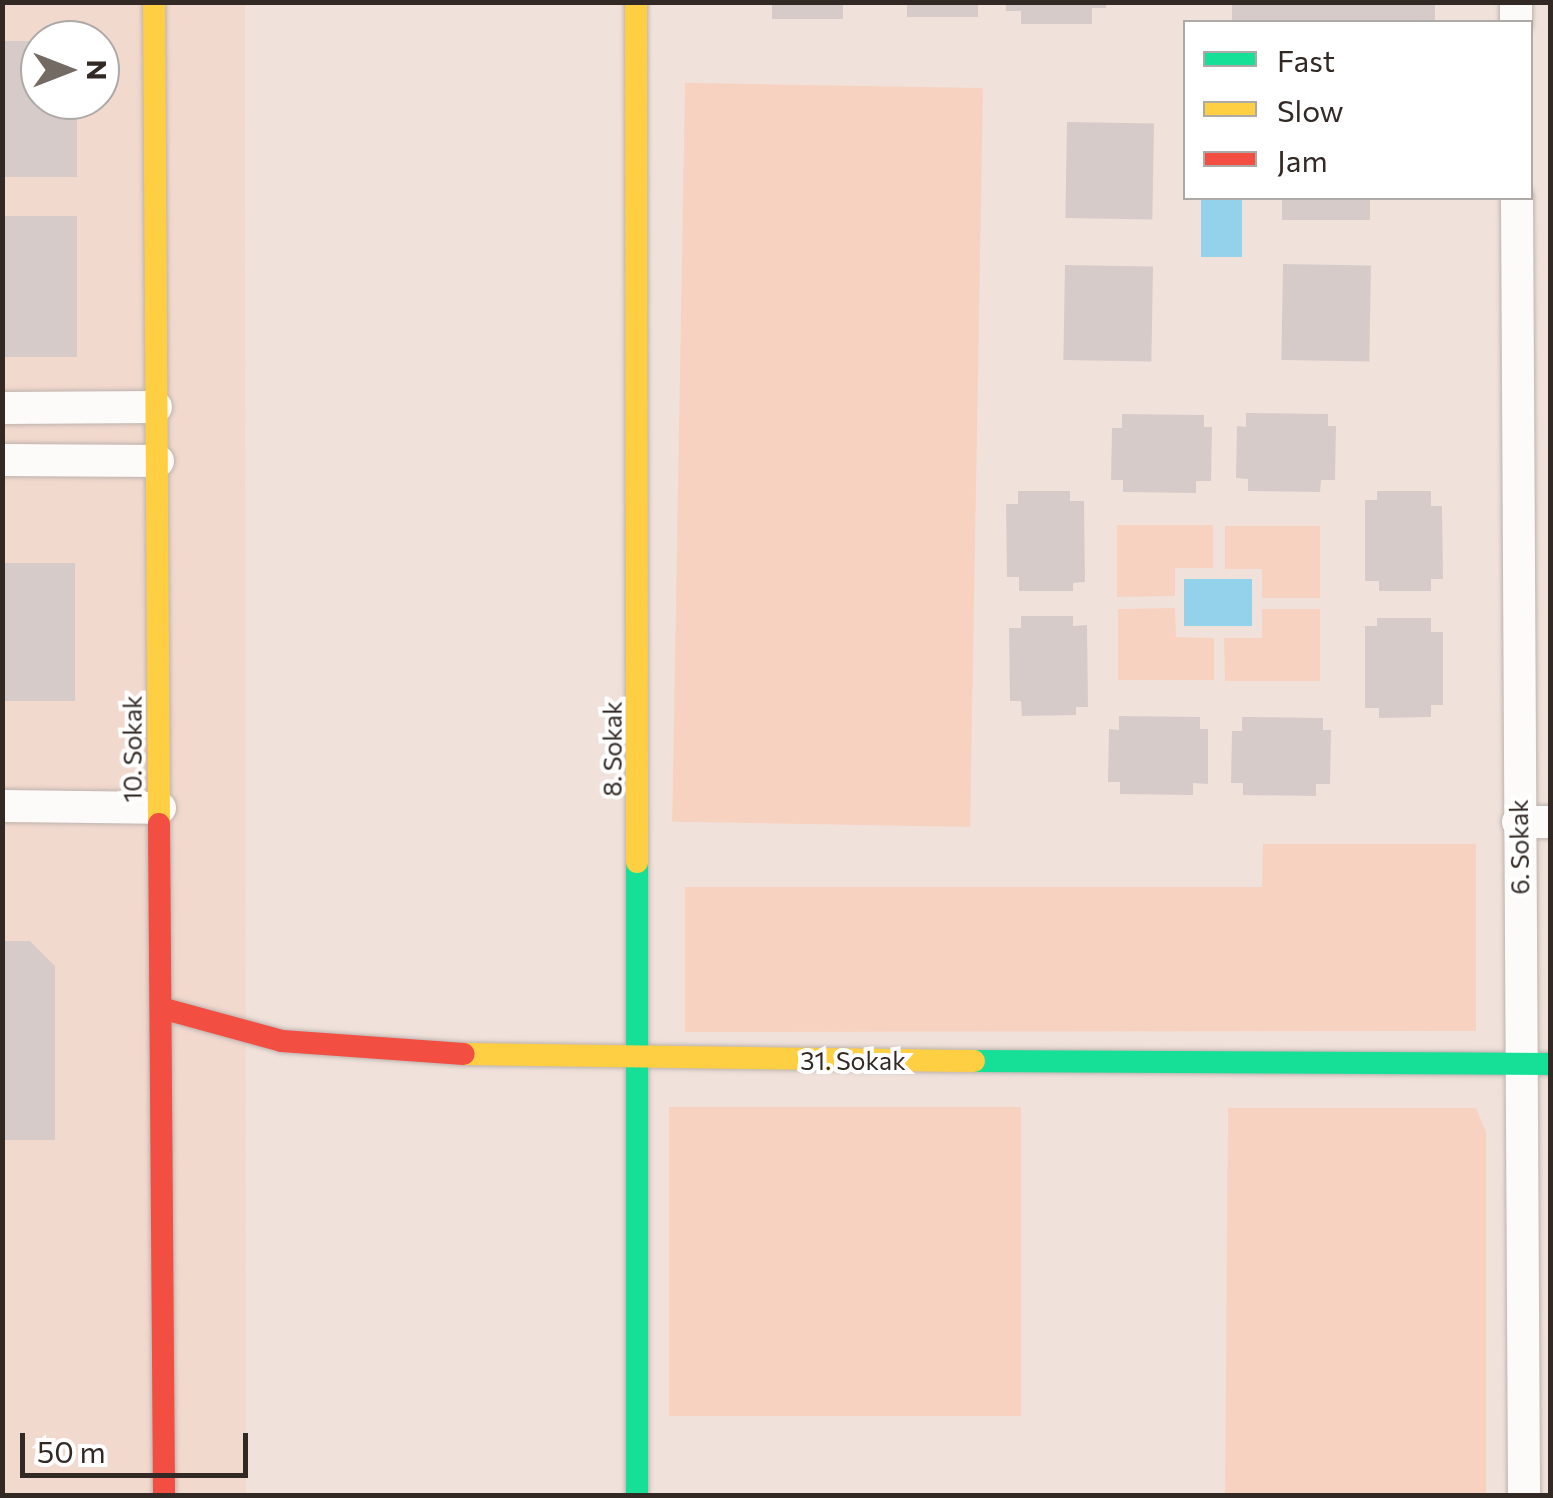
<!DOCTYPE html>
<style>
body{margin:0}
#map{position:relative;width:1553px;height:1498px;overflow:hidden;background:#f0e2db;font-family:Commissioner,sans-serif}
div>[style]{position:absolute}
.built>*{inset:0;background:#f2d9ce}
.green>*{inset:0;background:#f7d2c1;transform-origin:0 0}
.water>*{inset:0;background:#94d2eb;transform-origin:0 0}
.building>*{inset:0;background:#d6cbc9;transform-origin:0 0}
.roads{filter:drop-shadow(0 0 2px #bdb2ad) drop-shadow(0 0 2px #bdb2ad)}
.street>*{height:32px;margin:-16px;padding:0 16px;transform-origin:16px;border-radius:16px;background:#fdfbfa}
.fast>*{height:22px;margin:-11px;padding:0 11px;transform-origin:11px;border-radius:11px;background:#16e098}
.slow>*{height:22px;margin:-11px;padding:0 11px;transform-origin:11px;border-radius:11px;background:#ffcf43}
.jam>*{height:22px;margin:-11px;padding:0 11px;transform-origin:11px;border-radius:11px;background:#f24e42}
span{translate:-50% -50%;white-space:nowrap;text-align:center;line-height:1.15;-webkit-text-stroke:8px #fff;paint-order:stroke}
.street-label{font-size:25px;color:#322924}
.frame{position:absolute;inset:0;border:5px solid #322924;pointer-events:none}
.legend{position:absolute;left:1183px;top:20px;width:350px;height:180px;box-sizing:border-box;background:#fff;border:2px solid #ada9a7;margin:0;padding:12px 18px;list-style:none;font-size:30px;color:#322924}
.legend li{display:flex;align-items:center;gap:20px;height:50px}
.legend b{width:50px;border:2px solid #ada9a7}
.north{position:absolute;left:20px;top:20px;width:100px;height:100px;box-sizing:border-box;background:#fff;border:2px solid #ada9a7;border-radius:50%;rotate:90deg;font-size:28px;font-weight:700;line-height:40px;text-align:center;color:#322924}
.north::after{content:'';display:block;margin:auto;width:35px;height:45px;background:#746a64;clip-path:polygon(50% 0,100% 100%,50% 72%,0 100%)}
.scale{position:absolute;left:20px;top:1433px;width:228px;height:45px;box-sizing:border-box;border:5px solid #322924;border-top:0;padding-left:12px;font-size:30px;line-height:35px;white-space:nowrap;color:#322924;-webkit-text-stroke:8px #fff;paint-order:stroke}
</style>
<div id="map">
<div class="built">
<i style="clip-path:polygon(evenodd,3px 3px,245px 3px,246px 1495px,3px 1496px,3px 3px,40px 40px,100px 40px,100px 100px,40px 100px,40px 40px)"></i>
</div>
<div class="green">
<i style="left:983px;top:88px;width:739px;height:298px;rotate:91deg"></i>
<i style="clip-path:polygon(1117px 525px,1213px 525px,1213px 568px,1175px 568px,1175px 596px,1117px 597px)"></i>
<i style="clip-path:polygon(1225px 526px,1320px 526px,1320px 598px,1262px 598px,1262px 569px,1225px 569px)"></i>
<i style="clip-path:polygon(1175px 608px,1176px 637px,1214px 638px,1214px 680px,1118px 680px,1118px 609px)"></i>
<i style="clip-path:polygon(1262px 609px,1320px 609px,1320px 681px,1225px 681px,1224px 638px,1262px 638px)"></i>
<i style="clip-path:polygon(1263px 844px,1476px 844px,1476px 1031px,685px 1032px,685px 887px,1262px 887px)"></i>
<i style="left:669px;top:1107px;width:352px;height:309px"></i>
<i style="clip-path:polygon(1228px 1108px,1476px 1108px,1486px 1132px,1486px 1495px,1225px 1495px)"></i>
</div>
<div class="water">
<i style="left:1201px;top:198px;width:41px;height:59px"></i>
<i style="left:1184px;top:579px;width:68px;height:47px"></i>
</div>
<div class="building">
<i style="left:772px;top:2px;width:71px;height:17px"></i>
<i style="left:907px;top:2px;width:71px;height:15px"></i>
<i style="clip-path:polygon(1006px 2px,1106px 2px,1106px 8px,1092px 8px,1092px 24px,1021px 24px,1021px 11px,1006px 11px)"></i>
<i style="left:1232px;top:2px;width:203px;height:20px"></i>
<i style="clip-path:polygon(2px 41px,40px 41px,40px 100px,77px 100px,77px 177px,2px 177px)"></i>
<i style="left:1067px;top:122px;width:87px;height:96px;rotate:1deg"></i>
<i style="left:1282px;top:198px;width:88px;height:22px"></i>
<i style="left:2px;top:216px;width:75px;height:141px"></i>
<i style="left:1283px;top:264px;width:88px;height:96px;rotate:1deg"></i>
<i style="left:1065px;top:265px;width:88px;height:95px;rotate:1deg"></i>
<i style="clip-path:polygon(1246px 413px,1328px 414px,1328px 426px,1336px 426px,1335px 480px,1321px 480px,1320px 492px,1248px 491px,1248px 479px,1236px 478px,1237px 426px,1246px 427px)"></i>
<i style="clip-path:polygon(1122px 414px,1204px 415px,1204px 427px,1212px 427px,1211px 481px,1196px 481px,1196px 493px,1123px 492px,1123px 480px,1111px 480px,1112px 428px,1122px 428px)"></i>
<i style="clip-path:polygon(1018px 491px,1070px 491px,1070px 501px,1084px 501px,1085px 582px,1073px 583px,1073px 591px,1019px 591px,1019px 577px,1007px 577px,1006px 504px,1018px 504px)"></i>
<i style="clip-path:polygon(1377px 491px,1431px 491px,1431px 506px,1442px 506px,1443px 579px,1431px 579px,1431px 591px,1379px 591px,1379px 581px,1365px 581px,1365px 500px,1377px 500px)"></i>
<i style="left:2px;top:563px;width:73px;height:138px"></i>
<i style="clip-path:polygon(1021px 616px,1073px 616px,1073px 626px,1087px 625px,1088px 707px,1076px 707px,1076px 715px,1022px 716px,1021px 701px,1010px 701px,1009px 628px,1021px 628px)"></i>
<i style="clip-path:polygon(1377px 618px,1431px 618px,1431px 632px,1443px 632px,1443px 705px,1431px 705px,1431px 717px,1379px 718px,1379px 708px,1365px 708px,1365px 626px,1377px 626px)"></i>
<i style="clip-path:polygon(1119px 716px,1200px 717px,1200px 729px,1208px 729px,1208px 784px,1193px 783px,1193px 795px,1120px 794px,1120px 782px,1108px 782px,1109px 729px,1119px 730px)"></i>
<i style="clip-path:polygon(1242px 717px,1323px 718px,1323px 730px,1331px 730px,1330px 784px,1316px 784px,1316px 796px,1243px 795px,1243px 783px,1231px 783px,1232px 731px,1242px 731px)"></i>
<i style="clip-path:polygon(2px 941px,30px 941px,55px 966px,55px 1140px,2px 1140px)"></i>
</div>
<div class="roads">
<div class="street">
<i style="left:1516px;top:2px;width:20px;rotate:90deg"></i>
<i style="left:1517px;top:198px;width:1298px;rotate:89.69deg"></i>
<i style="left:2px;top:408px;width:154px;rotate:-0.4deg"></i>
<i style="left:2px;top:460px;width:156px;rotate:0.4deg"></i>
<i style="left:2px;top:806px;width:158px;rotate:0.7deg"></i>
<i style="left:1518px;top:822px;width:32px"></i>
</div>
<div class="fast">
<i style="left:637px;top:862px;width:634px;rotate:90deg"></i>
<i style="left:974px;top:1061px;width:576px;rotate:0.3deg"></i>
</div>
<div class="slow">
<i style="left:154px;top:2px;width:822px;rotate:89.65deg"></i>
<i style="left:636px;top:2px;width:860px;rotate:89.93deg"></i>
<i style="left:464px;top:1054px;width:510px;rotate:0.79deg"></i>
</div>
<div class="jam">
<i style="left:159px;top:824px;width:672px;rotate:89.57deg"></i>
<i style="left:161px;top:1008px;width:125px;rotate:15.3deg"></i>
<i style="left:282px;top:1041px;width:182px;rotate:4.1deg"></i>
</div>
</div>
<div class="street-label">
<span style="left:132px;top:749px;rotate:-90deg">10. Sokak</span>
<span style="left:612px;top:749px;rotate:-90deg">8. Sokak</span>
<span style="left:1519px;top:847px;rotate:-91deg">6. Sokak</span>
<span style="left:853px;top:1060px">31. Sokak</span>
</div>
<div class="frame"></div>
<ul class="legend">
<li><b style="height:12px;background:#16e098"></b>Fast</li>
<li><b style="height:12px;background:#ffcf43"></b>Slow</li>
<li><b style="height:12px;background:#f24e42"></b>Jam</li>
</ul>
<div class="north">N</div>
<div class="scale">50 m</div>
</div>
